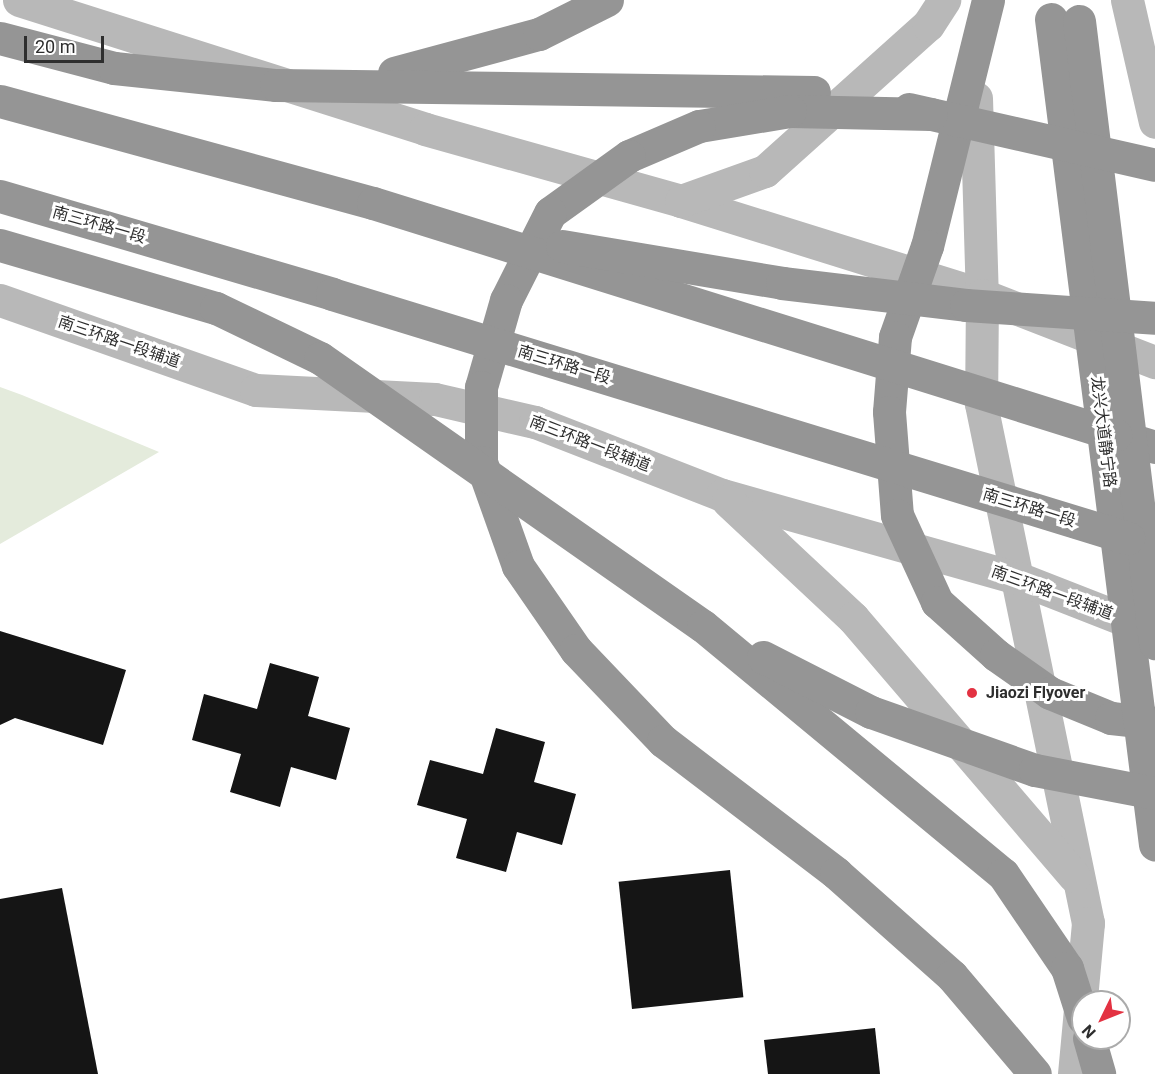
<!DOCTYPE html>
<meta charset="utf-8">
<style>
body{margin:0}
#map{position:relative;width:1155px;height:1074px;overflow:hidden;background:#fff;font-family:Roboto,"Noto Sans SC",sans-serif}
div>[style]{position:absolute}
.green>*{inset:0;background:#e4ebdc}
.building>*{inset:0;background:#151515;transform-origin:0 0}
.secondary>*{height:33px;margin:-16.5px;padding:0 16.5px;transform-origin:16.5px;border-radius:16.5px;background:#b8b8b8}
.highway>*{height:33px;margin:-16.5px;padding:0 16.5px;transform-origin:16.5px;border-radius:16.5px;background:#959595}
.highway-bridge>*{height:33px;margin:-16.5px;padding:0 16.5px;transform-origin:16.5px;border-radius:16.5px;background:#959595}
.dots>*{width:16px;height:16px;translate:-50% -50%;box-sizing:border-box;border:3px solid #fff;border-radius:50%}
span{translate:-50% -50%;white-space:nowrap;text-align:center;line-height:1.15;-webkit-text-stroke:6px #fff;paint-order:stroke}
.street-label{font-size:16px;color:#2e2e2e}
.poi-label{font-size:16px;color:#2e2e2e;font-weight:700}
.left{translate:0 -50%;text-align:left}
.north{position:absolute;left:1071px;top:990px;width:60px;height:60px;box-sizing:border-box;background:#fff;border:2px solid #ababab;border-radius:50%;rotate:227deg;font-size:16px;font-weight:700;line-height:24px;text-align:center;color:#2e2e2e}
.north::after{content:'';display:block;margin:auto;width:21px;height:27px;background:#e33242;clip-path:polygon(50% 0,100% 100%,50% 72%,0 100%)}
.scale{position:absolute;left:24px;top:36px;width:80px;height:27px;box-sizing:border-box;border:3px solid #2e2e2e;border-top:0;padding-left:8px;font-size:18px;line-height:21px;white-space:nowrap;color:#2e2e2e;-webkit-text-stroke:4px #fff;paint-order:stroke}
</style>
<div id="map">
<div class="green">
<i style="clip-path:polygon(0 387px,22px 395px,159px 452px,0 544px)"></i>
</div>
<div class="building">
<i style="clip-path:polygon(0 631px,126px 670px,103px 745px,15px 718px,0 725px)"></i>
<i style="clip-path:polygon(270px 663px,319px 677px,308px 716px,350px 728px,336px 780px,291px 767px,280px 807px,230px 792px,241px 754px,192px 740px,204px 694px,257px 709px)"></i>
<i style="clip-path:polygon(496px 728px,545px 742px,534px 782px,576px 794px,562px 845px,517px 832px,506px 872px,456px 858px,467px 819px,417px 805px,430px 760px,483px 774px)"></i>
<i style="left:730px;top:870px;width:128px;height:112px;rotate:84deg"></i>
<i style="clip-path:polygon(62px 888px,98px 1074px,0 1074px,0 899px)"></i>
<i style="clip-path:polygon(875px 1028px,880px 1074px,768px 1074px,764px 1040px)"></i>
</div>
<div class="secondary">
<i style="left:19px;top:0;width:426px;rotate:17.6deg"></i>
<i style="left:425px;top:129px;width:266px;rotate:15.7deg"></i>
<i style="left:681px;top:201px;width:315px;rotate:17.3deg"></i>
<i style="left:982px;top:295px;width:186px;rotate:21.2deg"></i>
<i style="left:1127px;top:0;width:125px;rotate:77.1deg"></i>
<i style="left:976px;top:98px;width:197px;rotate:88.3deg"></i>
<i style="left:982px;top:295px;width:109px;rotate:90.5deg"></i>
<i style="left:981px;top:404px;width:530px;rotate:78.35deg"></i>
<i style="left:1088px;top:923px;width:152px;rotate:95.3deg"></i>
<i style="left:681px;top:201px;width:89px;rotate:-19.7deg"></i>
<i style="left:765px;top:171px;width:219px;rotate:-41.9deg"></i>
<i style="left:928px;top:25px;width:30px;rotate:-57deg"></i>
<i style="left:0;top:300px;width:271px;rotate:19.4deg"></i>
<i style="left:256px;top:390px;width:179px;rotate:2.9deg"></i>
<i style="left:435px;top:399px;width:103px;rotate:13deg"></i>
<i style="left:535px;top:422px;width:201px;rotate:21.3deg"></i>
<i style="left:722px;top:495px;width:307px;rotate:15.7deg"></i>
<i style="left:1018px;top:578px;width:143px;rotate:21.4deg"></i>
<i style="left:728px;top:501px;width:171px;rotate:43.1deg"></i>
<i style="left:853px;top:618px;width:340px;rotate:49.4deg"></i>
</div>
<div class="highway">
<i style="left:0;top:38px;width:118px;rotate:14.7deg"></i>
<i style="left:114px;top:68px;width:163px;rotate:6deg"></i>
<i style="left:0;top:101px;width:387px;rotate:15.3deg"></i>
<i style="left:0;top:196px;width:346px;rotate:16.4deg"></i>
<i style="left:1116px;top:435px;width:41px;rotate:17.1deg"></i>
<i style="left:1089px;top:1038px;width:37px;rotate:74deg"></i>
</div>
<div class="highway-bridge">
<i style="left:988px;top:0;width:253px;rotate:103.9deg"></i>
<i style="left:927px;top:246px;width:96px;rotate:109.4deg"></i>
<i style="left:895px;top:337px;width:75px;rotate:94.6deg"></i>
<i style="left:889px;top:412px;width:103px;rotate:85.6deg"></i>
<i style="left:897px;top:515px;width:96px;rotate:65.3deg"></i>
<i style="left:937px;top:602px;width:79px;rotate:41.9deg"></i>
<i style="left:996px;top:655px;width:66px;rotate:35.1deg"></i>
<i style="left:1050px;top:693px;width:66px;rotate:22.3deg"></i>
<i style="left:1111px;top:718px;width:44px;rotate:6.5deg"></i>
<i style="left:1051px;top:19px;width:832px;rotate:82.82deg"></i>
<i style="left:1079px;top:21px;width:627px;rotate:83.03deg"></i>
<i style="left:394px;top:73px;width:150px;rotate:-15.1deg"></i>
<i style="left:539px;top:34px;width:76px;rotate:-26.6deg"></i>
<i style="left:276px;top:85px;width:538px;rotate:0.75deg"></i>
<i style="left:909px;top:109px;width:252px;rotate:12.8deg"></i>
<i style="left:931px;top:114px;width:141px;rotate:-178.8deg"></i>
<i style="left:790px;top:111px;width:92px;rotate:170.6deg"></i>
<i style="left:699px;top:126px;width:76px;rotate:156.8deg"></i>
<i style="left:629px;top:156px;width:97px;rotate:144.2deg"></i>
<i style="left:550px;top:213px;width:97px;rotate:116.8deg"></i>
<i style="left:506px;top:300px;width:91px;rotate:106deg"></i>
<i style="left:481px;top:387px;width:75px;rotate:90deg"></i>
<i style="left:481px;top:462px;width:110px;rotate:70.4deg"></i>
<i style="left:518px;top:566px;width:102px;rotate:55.4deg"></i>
<i style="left:576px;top:650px;width:126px;rotate:46.3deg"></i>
<i style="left:663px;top:741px;width:218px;rotate:37.3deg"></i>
<i style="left:836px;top:873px;width:155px;rotate:41.6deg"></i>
<i style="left:952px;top:976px;width:128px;rotate:49.7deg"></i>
<i style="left:373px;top:203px;width:778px;rotate:17.34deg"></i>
<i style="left:0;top:245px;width:225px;rotate:16.3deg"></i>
<i style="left:216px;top:308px;width:115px;rotate:25.7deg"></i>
<i style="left:320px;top:358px;width:467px;rotate:35deg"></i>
<i style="left:703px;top:626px;width:389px;rotate:39.6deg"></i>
<i style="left:1003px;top:874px;width:114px;rotate:55.8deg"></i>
<i style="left:1067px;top:968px;width:52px;rotate:72.3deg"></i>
<i style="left:562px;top:246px;width:223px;rotate:9.5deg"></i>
<i style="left:782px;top:283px;width:185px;rotate:6.8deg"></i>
<i style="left:966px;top:305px;width:189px;rotate:3.9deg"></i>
<i style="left:332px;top:294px;width:833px;rotate:17.04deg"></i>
<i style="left:763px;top:657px;width:121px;rotate:27deg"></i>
<i style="left:871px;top:712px;width:174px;rotate:19.5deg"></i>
<i style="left:1035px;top:770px;width:122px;rotate:10.9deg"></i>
</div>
<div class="dots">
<i style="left:972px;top:693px;background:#e33242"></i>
</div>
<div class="street-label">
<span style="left:99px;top:225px;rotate:16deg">南三环路一段</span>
<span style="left:119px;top:342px;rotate:19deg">南三环路一段辅道</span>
<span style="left:564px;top:365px;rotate:17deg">南三环路一段</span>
<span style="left:1103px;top:432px;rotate:83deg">龙兴大道静宁路</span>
<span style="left:590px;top:444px;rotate:21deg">南三环路一段辅道</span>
<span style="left:1029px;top:508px;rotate:17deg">南三环路一段</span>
<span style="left:1052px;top:593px;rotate:20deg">南三环路一段辅道</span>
</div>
<div class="poi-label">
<span class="left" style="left:986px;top:693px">Jiaozi Flyover</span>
</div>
<div class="north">N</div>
<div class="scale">20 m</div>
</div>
